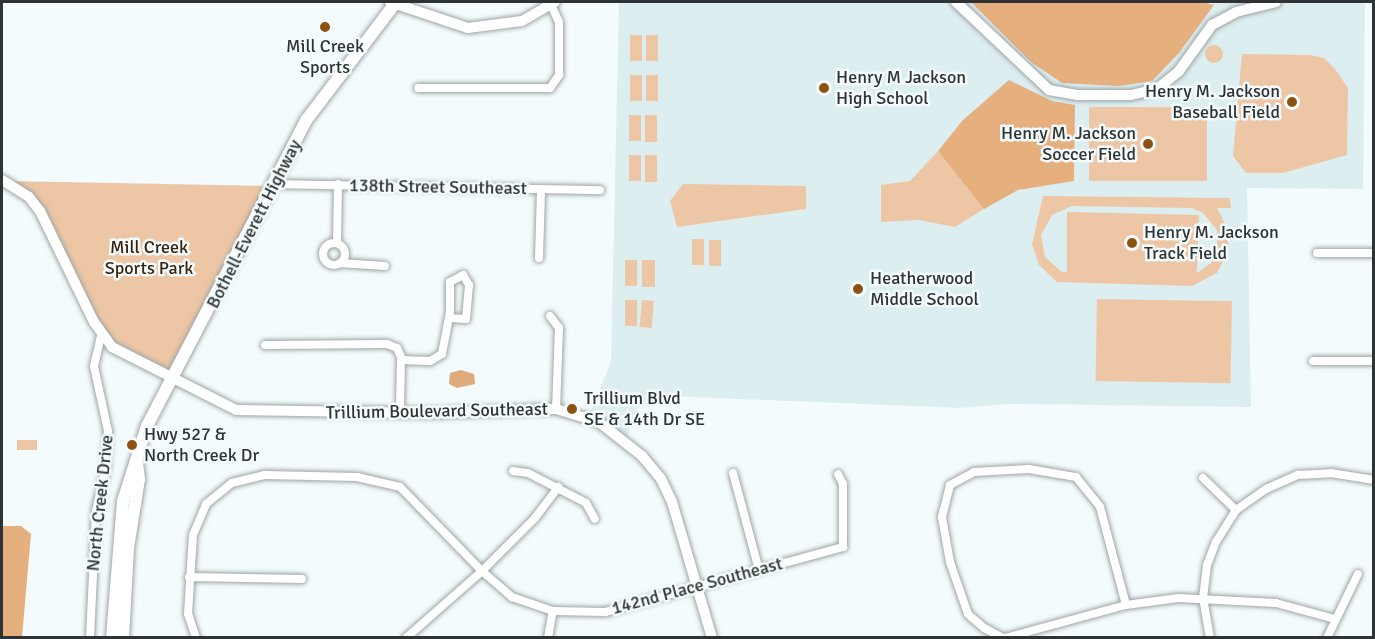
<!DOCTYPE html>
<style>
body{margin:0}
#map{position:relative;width:1375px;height:639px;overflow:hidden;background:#f3fbfc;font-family:Signika,sans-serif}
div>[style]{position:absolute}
.built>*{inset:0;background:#ddeef0}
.green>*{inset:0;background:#edc6a5;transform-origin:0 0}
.round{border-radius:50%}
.forest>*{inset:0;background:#e6af7e}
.water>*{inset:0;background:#e0aa7a}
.roads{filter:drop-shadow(0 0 2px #9ea5a6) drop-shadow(0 0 2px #9ea5a6)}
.minor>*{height:8px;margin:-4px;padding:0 4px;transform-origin:4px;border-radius:4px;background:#fff}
.minor>.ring{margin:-4px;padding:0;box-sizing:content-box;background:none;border:8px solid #fff;border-radius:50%}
.tertiary>*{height:10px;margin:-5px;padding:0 5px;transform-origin:5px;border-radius:5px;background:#fff}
.primary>*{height:12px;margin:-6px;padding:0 6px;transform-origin:6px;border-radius:6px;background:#fff}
.dots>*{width:16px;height:16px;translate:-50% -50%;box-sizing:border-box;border:3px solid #f3fbfc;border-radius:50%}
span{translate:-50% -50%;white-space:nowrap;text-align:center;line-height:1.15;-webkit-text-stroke:5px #f3fbfc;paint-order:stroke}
.poi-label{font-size:18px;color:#303333}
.left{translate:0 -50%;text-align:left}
.right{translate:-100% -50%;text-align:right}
.street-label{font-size:18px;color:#303333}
.park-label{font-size:18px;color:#3c2510}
.frame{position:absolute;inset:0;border:3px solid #303333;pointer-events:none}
</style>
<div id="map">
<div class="built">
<i style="clip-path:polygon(619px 2px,1365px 2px,1363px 189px,1247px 188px,1251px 407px,1008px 404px,960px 408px,670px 396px,639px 406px,625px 441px,588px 419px,611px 361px)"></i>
</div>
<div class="green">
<i style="left:630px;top:35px;width:12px;height:26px"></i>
<i style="left:646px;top:35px;width:12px;height:26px"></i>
<i class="round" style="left:1205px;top:45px;width:18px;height:18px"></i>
<i style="clip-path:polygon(1242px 54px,1309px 55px,1324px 58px,1335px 69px,1348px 88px,1347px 155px,1283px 173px,1246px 173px,1233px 156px)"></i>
<i style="left:630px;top:75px;width:12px;height:26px"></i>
<i style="left:646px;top:75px;width:12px;height:26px"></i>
<i style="left:1089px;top:107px;width:118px;height:74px"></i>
<i style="left:629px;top:115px;width:12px;height:26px"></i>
<i style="left:645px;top:115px;width:12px;height:27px"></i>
<i style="clip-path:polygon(938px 151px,984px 209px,955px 227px,919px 220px,881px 222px,881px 185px,910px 181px)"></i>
<i style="left:629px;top:155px;width:12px;height:26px"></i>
<i style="left:645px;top:155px;width:12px;height:27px"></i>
<i style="clip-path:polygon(8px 181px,272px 186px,173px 375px,113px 346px,102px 333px,37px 202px)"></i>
<i style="clip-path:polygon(683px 184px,806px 186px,806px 209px,677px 227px,670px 201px)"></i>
<i style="clip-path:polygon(evenodd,1043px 196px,1230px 198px,1231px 208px,1217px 208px,1228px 229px,1228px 252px,1217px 273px,1192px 286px,1057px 282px,1039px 265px,1032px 244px,1043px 196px,1072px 206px,1192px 208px,1203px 213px,1217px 230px,1217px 253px,1211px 263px,1197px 273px,1199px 215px,1067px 212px,1067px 272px,1195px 274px,1062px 272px,1045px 257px,1041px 235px,1052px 215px,1072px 206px)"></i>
<i style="left:692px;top:239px;width:12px;height:26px"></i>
<i style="left:709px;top:240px;width:12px;height:26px"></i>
<i style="left:625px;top:260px;width:12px;height:26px"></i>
<i style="left:642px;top:260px;width:13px;height:27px"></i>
<i style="left:1097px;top:299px;width:135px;height:82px;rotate:1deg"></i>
<i style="left:625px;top:300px;width:12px;height:26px"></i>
<i style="left:642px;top:300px;width:12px;height:27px;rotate:5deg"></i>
<i style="left:17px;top:440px;width:20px;height:10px"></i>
</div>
<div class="forest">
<i style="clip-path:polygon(971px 2px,1202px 2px,1214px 5px,1179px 53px,1152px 81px,1119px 86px,1062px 83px,1031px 62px)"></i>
<i style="clip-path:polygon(1009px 80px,1052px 101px,1075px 105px,1074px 181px,1018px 190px,984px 209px,938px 151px,963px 120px)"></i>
<i style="clip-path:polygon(2px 526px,21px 526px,31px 534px,22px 637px,2px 637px)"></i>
</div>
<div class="water">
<i style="clip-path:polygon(461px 370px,474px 374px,475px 384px,457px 388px,449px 384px,450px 373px)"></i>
</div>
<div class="roads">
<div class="minor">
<i style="left:418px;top:88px;width:132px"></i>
<i style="left:550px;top:88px;width:16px;rotate:-55deg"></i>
<i style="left:559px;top:75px;width:53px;rotate:-90deg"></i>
<i style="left:559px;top:22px;width:19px;rotate:-115deg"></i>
<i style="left:275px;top:184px;width:325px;rotate:1.1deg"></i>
<i style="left:337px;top:243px;width:59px;rotate:-89deg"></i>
<i class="ring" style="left:323px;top:243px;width:14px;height:14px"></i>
<i style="left:1317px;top:253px;width:57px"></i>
<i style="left:539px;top:258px;width:69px;rotate:-88.3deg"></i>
<i style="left:340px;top:263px;width:45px;rotate:3.8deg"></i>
<i style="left:550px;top:316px;width:15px;rotate:53deg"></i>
<i style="left:559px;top:328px;width:81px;rotate:92.1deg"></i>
<i style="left:265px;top:345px;width:122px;rotate:-0.5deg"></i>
<i style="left:387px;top:344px;width:11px;rotate:22deg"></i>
<i style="left:397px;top:348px;width:10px;rotate:66deg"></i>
<i style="left:401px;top:357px;width:53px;rotate:91.1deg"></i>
<i style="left:401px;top:360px;width:29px;rotate:2deg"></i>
<i style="left:430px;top:361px;width:14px;rotate:-30deg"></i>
<i style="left:442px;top:354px;width:43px;rotate:-79.2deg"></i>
<i style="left:450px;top:312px;width:30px;rotate:-90deg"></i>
<i style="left:450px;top:282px;width:15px;rotate:-28deg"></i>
<i style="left:463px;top:275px;width:12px;rotate:59deg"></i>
<i style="left:469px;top:285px;width:34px;rotate:95deg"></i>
<i style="left:466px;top:319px;width:17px;rotate:-177deg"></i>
<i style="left:1313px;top:361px;width:61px"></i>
<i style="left:513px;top:471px;width:15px;rotate:8deg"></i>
<i style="left:528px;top:473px;width:65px;rotate:27.3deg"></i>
<i style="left:586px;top:503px;width:18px;rotate:61deg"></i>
<i style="left:733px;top:473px;width:100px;rotate:75deg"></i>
<i style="left:1203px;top:478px;width:46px;rotate:44.1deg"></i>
<i style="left:1236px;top:510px;width:37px;rotate:-35deg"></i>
<i style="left:1266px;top:489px;width:35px;rotate:-24deg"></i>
<i style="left:1298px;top:475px;width:33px;rotate:-3deg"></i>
<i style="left:1331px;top:473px;width:44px;rotate:9.2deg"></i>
<i style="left:189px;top:577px;width:113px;rotate:1deg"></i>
<i style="left:90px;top:638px;width:127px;rotate:-87.3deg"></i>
<i style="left:96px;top:511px;width:44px;rotate:-76.9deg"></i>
<i style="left:106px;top:468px;width:37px;rotate:-87deg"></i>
<i style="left:108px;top:431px;width:66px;rotate:-102.2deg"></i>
<i style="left:94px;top:366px;width:31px;rotate:-77deg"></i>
<i style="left:196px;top:638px;width:25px;rotate:-108deg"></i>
<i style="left:188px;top:614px;width:79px;rotate:-86.4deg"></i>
<i style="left:193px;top:535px;width:34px;rotate:-67deg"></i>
<i style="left:206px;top:504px;width:33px;rotate:-39deg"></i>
<i style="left:232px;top:483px;width:34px;rotate:-14deg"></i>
<i style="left:265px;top:475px;width:92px;rotate:1.2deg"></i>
<i style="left:357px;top:477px;width:44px;rotate:13.1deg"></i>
<i style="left:400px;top:487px;width:117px;rotate:45.7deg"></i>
<i style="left:482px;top:571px;width:75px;rotate:-45deg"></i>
<i style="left:535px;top:518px;width:39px;rotate:-53deg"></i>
<i style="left:406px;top:638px;width:101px;rotate:-41.4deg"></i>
<i style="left:482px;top:571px;width:40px;rotate:41deg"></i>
<i style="left:512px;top:597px;width:43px;rotate:18.9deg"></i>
<i style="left:553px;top:611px;width:52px;rotate:1.1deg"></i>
<i style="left:605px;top:612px;width:247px;rotate:-15.3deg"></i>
<i style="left:843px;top:547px;width:63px;rotate:-90deg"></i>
<i style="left:843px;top:484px;width:11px;rotate:-117deg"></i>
<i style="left:548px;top:638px;width:27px;rotate:-80deg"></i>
<i style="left:1003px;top:638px;width:21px;rotate:-152deg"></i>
<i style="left:984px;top:628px;width:21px;rotate:-139deg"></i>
<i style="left:968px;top:614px;width:55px;rotate:-109.1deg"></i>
<i style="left:950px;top:562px;width:46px;rotate:-100.1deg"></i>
<i style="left:942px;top:517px;width:33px;rotate:-76deg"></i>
<i style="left:950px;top:485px;width:27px;rotate:-28deg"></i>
<i style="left:974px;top:472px;width:55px;rotate:-3.1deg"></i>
<i style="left:1029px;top:469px;width:48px;rotate:9.7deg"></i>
<i style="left:1076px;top:477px;width:38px;rotate:51deg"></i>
<i style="left:1100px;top:507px;width:101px;rotate:75.1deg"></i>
<i style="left:1005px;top:638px;width:125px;rotate:-15.3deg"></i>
<i style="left:1126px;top:605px;width:53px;rotate:-7.5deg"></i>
<i style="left:1179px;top:598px;width:97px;rotate:3deg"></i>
<i style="left:1276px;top:603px;width:61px;rotate:15.2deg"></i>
<i style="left:1210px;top:638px;width:41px;rotate:-99.9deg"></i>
<i style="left:1203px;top:598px;width:33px;rotate:-83deg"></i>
<i style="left:1207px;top:565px;width:25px;rotate:-69deg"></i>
<i style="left:1216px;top:542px;width:38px;rotate:-58deg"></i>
<i style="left:1327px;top:638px;width:71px;rotate:-64.2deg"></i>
</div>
<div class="tertiary">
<i style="left:390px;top:2px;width:82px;rotate:18.4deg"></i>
<i style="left:468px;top:28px;width:54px;rotate:-7.4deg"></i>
<i style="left:522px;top:21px;width:38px;rotate:-30deg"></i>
<i style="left:956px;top:2px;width:128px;rotate:43.4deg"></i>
<i style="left:1049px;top:90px;width:28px;rotate:10deg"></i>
<i style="left:1077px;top:95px;width:54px"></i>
<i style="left:1131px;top:95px;width:27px;rotate:-13deg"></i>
<i style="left:1157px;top:89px;width:28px;rotate:-39deg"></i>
<i style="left:1179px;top:71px;width:57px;rotate:-54.3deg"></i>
<i style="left:1212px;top:25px;width:27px;rotate:-28deg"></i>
<i style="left:1236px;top:12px;width:41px;rotate:-14deg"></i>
<i style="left:2px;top:180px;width:32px;rotate:32deg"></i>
<i style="left:29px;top:197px;width:18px;rotate:52deg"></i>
<i style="left:40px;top:211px;width:123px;rotate:64.1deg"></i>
<i style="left:94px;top:322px;width:31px;rotate:54deg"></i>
<i style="left:112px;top:347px;width:139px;rotate:26.9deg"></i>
<i style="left:236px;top:410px;width:196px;rotate:0.9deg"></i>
<i style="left:432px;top:413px;width:124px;rotate:-1.8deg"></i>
<i style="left:556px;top:409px;width:45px;rotate:16.8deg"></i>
<i style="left:599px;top:422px;width:55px;rotate:38.3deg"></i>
<i style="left:642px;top:456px;width:30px;rotate:50deg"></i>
<i style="left:661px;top:479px;width:25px;rotate:64deg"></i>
<i style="left:672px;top:502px;width:142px;rotate:73.6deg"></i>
</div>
<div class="primary">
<i style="left:112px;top:638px;width:137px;rotate:-85.4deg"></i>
<i style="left:123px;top:501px;width:79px;rotate:-72.3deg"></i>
<i style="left:147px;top:426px;width:346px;rotate:-62.5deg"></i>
<i style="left:307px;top:119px;width:147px;rotate:-52.7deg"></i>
<i style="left:123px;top:638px;width:90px;rotate:-86.8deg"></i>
<i style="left:128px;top:548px;width:70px;rotate:-80.9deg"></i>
<i style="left:139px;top:479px;width:17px;rotate:-97deg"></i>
</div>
</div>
<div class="dots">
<i style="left:325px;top:27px;background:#8d520f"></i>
<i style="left:824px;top:88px;background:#8d520f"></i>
<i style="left:1292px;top:102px;background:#8d520f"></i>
<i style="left:1148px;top:144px;background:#8d520f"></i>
<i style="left:1132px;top:243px;background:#8d520f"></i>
<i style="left:858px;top:289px;background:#8d520f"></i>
<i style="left:572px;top:409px;background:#8d520f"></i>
<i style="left:132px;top:445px;background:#8d520f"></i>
</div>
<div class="poi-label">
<span style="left:325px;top:57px">Mill Creek<br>Sports</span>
<span class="left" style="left:836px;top:88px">Henry M Jackson<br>High School</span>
<span class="right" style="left:1280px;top:102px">Henry M. Jackson<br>Baseball Field</span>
<span class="right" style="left:1136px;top:144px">Henry M. Jackson<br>Soccer Field</span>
<span class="left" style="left:1144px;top:243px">Henry M. Jackson<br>Track Field</span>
<span class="left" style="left:870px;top:289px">Heatherwood<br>Middle School</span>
<span class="left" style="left:584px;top:409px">Trillium Blvd<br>SE &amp; 14th Dr SE</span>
<span class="left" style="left:144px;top:445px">Hwy 527 &amp;<br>North Creek Dr</span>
</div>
<div class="street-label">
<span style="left:438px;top:187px;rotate:1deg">138th Street Southeast</span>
<span style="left:254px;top:224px;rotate:-63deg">Bothell-Everett Highway</span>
<span style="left:437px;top:411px;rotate:-1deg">Trillium Boulevard Southeast</span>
<span style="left:100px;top:503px;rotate:-84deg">North Creek Drive</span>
<span style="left:697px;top:586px;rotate:-15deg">142nd Place Southeast</span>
</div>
<div class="park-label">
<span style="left:149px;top:258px">Mill Creek<br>Sports Park</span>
</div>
<div class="frame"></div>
</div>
